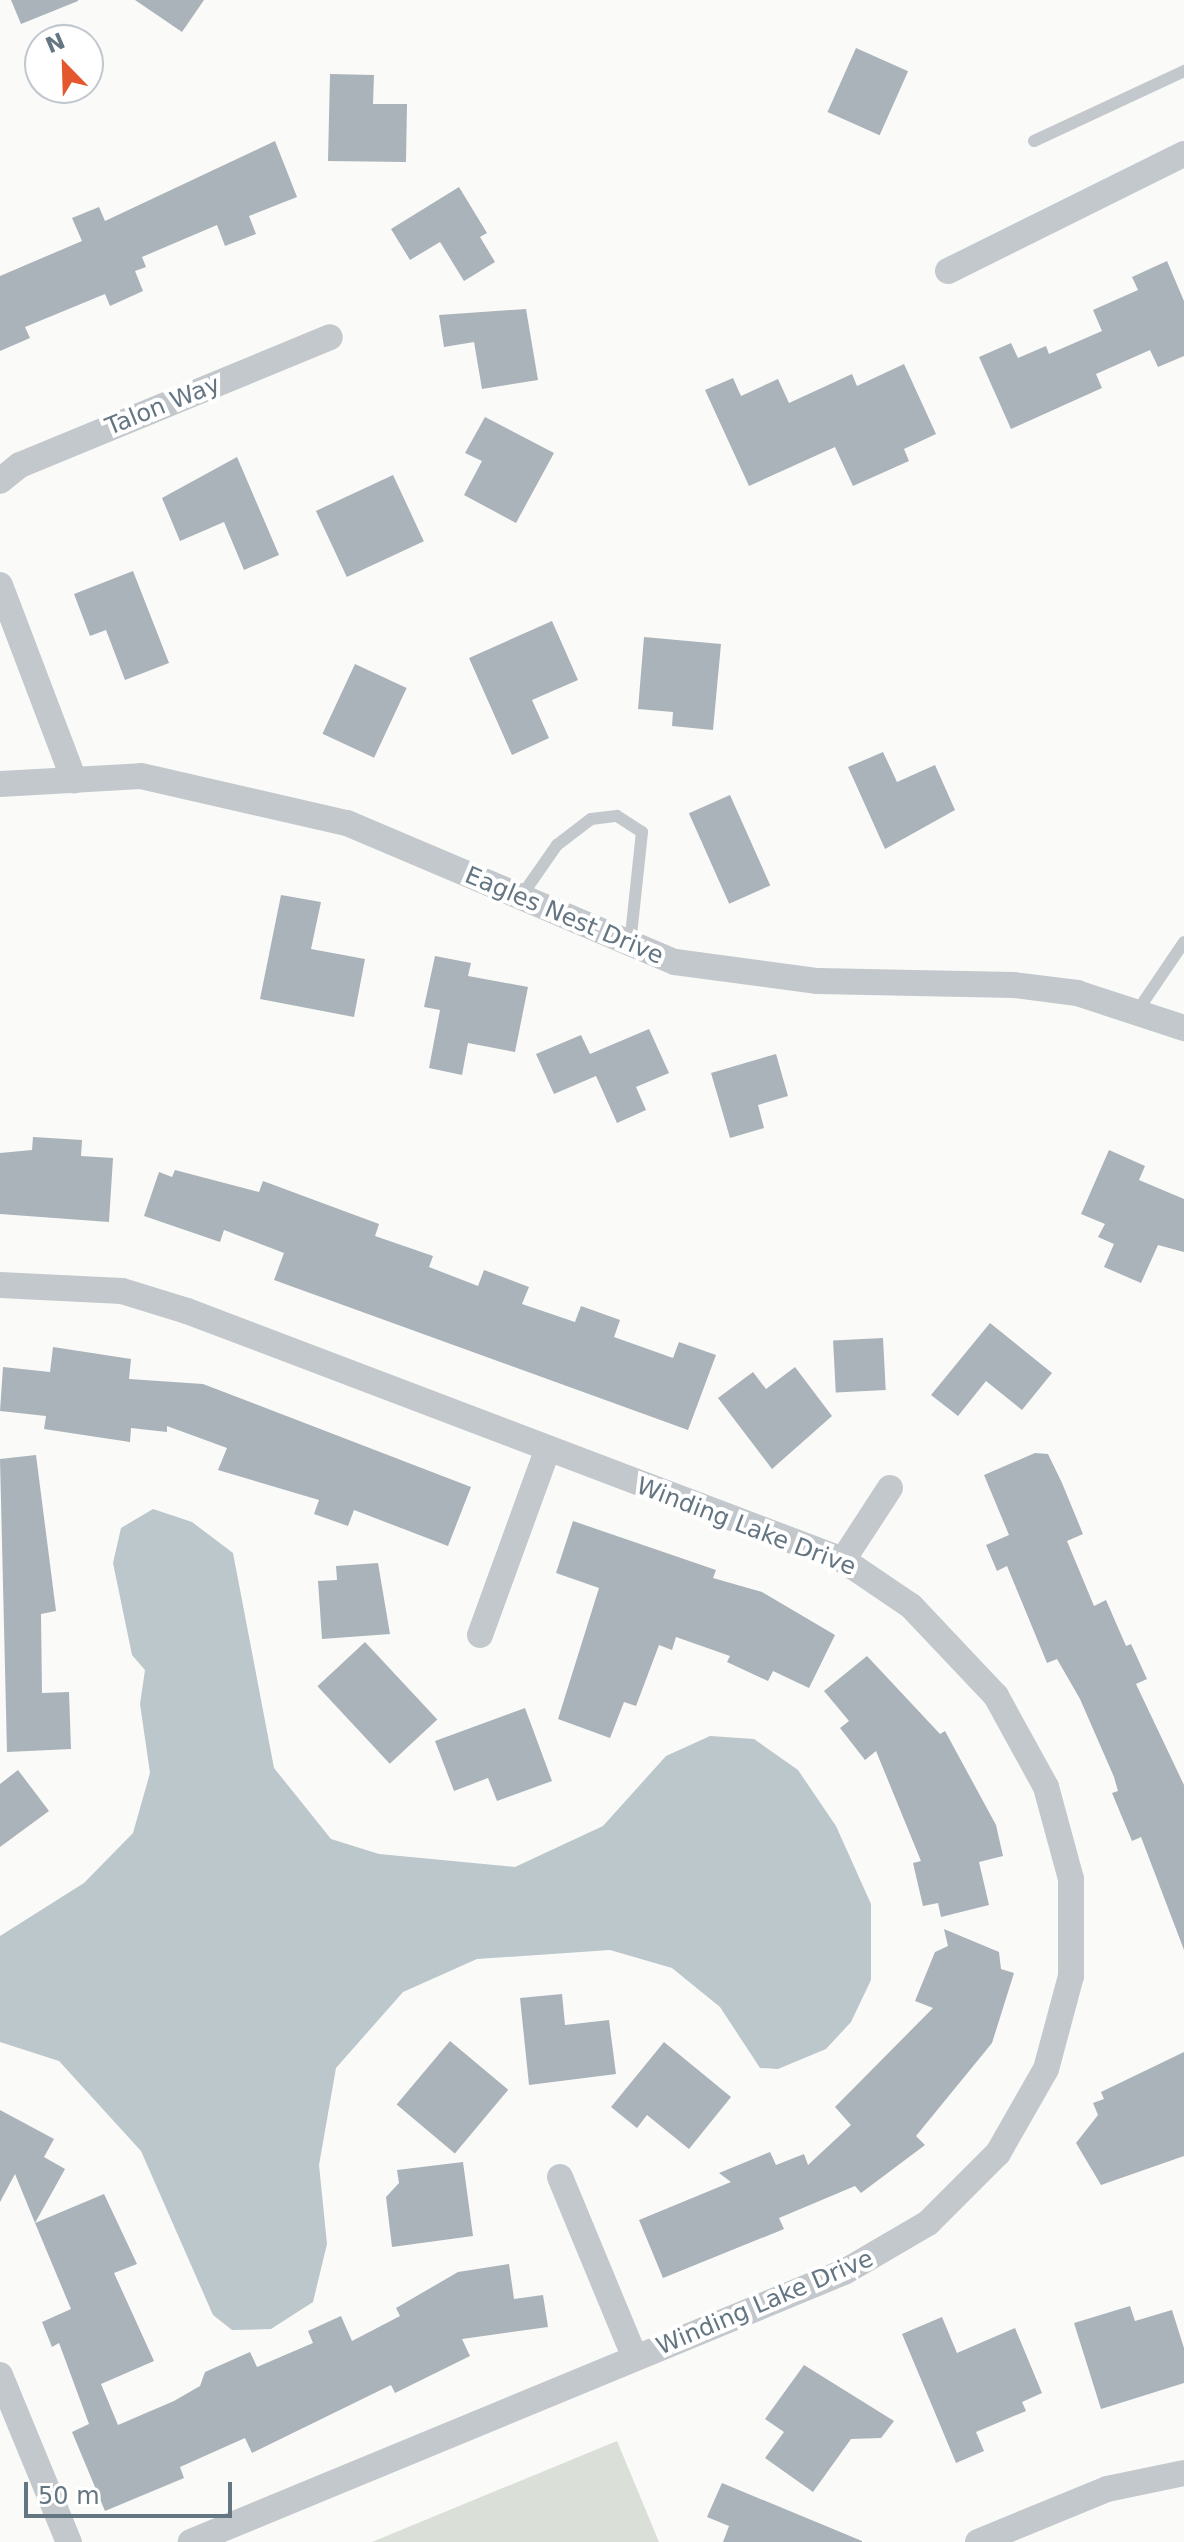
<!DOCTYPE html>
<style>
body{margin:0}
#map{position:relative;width:1184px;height:2542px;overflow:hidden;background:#fafaf8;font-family:"DejaVu Sans",sans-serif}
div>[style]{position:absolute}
.green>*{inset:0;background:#dadfd7}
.water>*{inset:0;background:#bbc7cb}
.building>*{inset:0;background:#aab3b9;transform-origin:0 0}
.service>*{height:12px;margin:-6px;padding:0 6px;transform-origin:6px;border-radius:6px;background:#c3c8cc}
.minor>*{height:26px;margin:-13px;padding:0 13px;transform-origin:13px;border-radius:13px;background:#c3c8cc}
span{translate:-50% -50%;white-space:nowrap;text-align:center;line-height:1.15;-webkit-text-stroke:8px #fff;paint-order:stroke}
.street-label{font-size:24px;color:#657683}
.north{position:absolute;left:24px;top:24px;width:80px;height:80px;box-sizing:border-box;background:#fff;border:2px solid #c1c8cd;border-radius:50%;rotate:337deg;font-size:22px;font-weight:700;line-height:32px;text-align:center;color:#657683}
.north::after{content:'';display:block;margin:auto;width:28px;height:36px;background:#e4572e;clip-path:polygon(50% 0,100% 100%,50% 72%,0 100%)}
.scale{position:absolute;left:24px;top:2482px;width:208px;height:36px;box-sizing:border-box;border:4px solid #657683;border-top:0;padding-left:10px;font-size:24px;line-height:28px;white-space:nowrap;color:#657683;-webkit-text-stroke:6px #fff;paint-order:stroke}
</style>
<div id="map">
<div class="green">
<i style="clip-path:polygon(617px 2441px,659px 2542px,372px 2542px)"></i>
</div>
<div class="water">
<i style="clip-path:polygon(153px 1509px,192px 1522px,233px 1553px,274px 1768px,331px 1839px,379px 1854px,515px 1867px,603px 1826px,666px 1756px,710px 1736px,754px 1739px,798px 1770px,836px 1826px,871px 1904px,871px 1980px,851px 2022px,826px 2049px,778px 2069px,760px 2068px,720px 2007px,672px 1968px,610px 1950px,477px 1959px,403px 1992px,336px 2068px,319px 2165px,327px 2244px,313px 2302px,271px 2329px,232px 2330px,213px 2315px,141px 2151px,59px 2061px,0 2042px,0 1936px,84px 1883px,133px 1833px,150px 1773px,140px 1704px,145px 1670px,132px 1655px,113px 1563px,121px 1528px)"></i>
</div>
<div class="building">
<i style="clip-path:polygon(11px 0,78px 0,78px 1px,21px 24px)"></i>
<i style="clip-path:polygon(135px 0,204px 0,182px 32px)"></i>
<i style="left:856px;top:48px;width:57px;height:70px;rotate:24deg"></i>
<i style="clip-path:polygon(330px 74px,374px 75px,373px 104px,407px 104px,406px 162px,328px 161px)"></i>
<i style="clip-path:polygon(275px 141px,297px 197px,249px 216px,256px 234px,225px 246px,217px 225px,142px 257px,146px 267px,135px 271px,143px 291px,110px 306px,105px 294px,25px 327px,30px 338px,0 351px,0 276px,82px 241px,72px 218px,99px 207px,105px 221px)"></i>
<i style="clip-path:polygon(459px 187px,487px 233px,480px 237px,495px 262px,464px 281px,440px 242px,410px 260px,391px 229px)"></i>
<i style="clip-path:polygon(1167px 261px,1184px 301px,1184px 356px,1158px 367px,1150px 350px,1096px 374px,1102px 388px,1011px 429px,979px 357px,1011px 343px,1018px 358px,1046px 346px,1049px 354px,1102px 331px,1093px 310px,1138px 290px,1132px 277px)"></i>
<i style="clip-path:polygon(526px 309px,538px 380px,482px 389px,474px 342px,444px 347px,439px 315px)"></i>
<i style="clip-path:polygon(904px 364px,936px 434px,904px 449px,909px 461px,853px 486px,835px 447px,749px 486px,705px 390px,733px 378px,741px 396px,778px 379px,789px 403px,852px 374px,857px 386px)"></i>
<i style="clip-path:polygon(485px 417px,554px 453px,516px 523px,464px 495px,482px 461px,465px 453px)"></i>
<i style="clip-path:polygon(237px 457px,279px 555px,244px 570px,224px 522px,180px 541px,162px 498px)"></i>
<i style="left:393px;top:475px;width:73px;height:85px;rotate:65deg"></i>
<i style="clip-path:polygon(133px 571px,169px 663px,125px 680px,106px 630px,90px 636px,74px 594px)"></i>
<i style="clip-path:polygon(552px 621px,578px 680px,532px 700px,549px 738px,512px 755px,469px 658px)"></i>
<i style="clip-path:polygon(644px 637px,721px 644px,713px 730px,672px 726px,673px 712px,638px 709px)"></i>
<i style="left:355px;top:664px;width:57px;height:77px;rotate:25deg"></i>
<i style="clip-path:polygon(883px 752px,897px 782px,935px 765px,955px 810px,885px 849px,848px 767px)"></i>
<i style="left:730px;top:795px;width:99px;height:45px;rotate:66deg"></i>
<i style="clip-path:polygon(281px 895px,321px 902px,311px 949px,365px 959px,354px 1017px,260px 999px)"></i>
<i style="clip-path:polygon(435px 956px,471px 963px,468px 976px,528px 987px,515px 1052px,468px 1043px,462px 1075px,429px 1068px,440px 1010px,424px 1007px)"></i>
<i style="clip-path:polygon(649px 1029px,669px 1073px,636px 1087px,646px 1110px,617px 1123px,596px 1076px,554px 1094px,536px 1054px,581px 1035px,590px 1054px)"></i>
<i style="clip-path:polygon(776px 1054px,788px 1096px,758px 1105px,764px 1128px,730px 1138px,711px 1073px)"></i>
<i style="clip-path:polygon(33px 1137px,82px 1140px,81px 1156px,113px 1158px,109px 1222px,0 1214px,0 1153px,32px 1150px)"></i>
<i style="clip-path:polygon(1109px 1150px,1145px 1166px,1139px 1180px,1184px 1199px,1184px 1252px,1158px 1245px,1141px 1283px,1104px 1267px,1114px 1244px,1098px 1237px,1105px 1224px,1081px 1214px)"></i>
<i style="clip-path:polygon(175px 1170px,259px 1192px,263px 1181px,379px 1224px,375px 1236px,433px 1256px,429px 1267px,478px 1286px,484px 1270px,529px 1287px,522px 1304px,575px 1322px,581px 1306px,620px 1320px,614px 1337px,673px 1358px,679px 1342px,716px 1355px,688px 1430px,274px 1280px,284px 1253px,224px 1230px,220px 1242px,144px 1216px,159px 1172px,172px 1177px)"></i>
<i style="clip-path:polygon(990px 1323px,1052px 1373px,1022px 1410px,986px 1381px,958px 1416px,931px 1395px)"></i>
<i style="left:883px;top:1338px;width:52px;height:50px;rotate:87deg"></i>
<i style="clip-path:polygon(53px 1347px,131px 1359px,129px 1379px,203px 1384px,471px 1487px,448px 1546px,354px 1510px,348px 1526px,314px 1514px,319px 1500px,218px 1470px,227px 1448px,167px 1426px,167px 1432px,131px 1428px,130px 1442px,44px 1429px,46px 1416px,0 1411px,3px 1367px,50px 1372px)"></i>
<i style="clip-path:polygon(795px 1367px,832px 1416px,772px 1469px,718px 1398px,753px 1372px,766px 1389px)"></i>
<i style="clip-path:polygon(1035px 1453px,1048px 1454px,1062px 1483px,1083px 1534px,1067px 1541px,1094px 1606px,1106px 1600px,1126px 1646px,1131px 1644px,1147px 1679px,1136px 1684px,1184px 1785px,1184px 1950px,1141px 1837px,1132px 1841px,1112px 1793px,1118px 1791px,1114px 1777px,1080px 1699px,1057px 1659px,1047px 1663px,1007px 1566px,997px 1571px,986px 1545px,1009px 1535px,984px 1475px)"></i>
<i style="clip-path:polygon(36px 1455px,56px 1611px,41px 1614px,42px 1693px,69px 1692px,71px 1749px,7px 1752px,0 1459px)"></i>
<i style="clip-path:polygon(573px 1521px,716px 1570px,713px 1578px,762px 1592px,835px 1635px,809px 1688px,773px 1671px,768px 1681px,727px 1662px,730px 1656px,676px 1637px,672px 1650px,659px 1645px,636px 1706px,624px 1702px,610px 1738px,558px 1719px,599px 1588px,556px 1573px)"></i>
<i style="clip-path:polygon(378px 1563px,390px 1634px,322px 1639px,318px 1581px,337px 1580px,336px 1566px)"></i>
<i style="left:365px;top:1642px;width:106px;height:65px;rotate:47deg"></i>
<i style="clip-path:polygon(867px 1656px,940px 1734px,945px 1731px,996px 1825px,1003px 1856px,979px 1862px,989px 1905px,941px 1917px,938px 1903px,923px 1906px,913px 1863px,921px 1861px,876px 1751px,865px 1760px,840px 1728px,849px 1721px,824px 1691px)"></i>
<i style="clip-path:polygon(525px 1708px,552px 1781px,497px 1801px,488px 1778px,454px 1791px,435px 1741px)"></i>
<i style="clip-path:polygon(18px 1770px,49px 1811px,0 1847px,0 1784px)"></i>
<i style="clip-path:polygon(944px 1929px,999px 1952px,1001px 1969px,1014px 1973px,992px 2043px,916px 2136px,925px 2145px,861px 2193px,855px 2186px,779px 2218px,784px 2229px,663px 2278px,639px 2220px,731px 2182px,719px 2173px,770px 2152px,776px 2165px,804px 2154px,808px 2165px,851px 2125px,835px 2107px,933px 2008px,915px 2001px,935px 1952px,948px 1946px)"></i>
<i style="clip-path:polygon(562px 1994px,565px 2025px,609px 2020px,616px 2074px,529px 2085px,520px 1998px)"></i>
<i style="left:450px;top:2041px;width:76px;height:83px;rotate:40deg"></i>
<i style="clip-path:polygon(664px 2042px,731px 2097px,689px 2149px,647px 2115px,637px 2128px,611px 2107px)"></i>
<i style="clip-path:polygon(1184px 2052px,1184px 2156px,1101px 2185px,1076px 2143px,1098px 2115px,1093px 2103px,1104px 2099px,1101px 2092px)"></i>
<i style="clip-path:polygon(0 2110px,54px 2139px,44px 2157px,65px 2169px,35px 2223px,15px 2174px,0 2202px)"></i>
<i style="clip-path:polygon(463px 2162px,473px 2236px,392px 2247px,386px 2197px,399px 2183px,397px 2170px)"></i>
<i style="clip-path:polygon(104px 2194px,137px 2264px,114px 2273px,154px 2361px,101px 2384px,118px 2425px,174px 2401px,200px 2386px,205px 2372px,250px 2352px,257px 2367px,313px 2343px,308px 2331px,341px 2316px,352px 2341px,400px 2316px,396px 2308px,458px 2272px,509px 2264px,514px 2299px,543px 2295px,548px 2327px,462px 2339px,470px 2356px,395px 2393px,391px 2385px,252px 2453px,245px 2438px,180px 2467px,184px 2478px,105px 2511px,72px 2432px,89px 2424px,59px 2343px,52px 2347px,42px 2322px,71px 2309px,35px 2223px)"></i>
<i style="clip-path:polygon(1130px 2306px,1135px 2321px,1172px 2310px,1184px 2348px,1184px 2383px,1101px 2409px,1074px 2323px)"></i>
<i style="clip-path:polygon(942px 2317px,957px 2353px,1015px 2328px,1042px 2393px,1022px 2402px,1026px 2411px,976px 2432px,984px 2451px,956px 2463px,902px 2334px)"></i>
<i style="clip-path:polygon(804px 2365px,894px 2421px,881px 2438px,851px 2439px,813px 2492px,765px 2458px,784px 2432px,765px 2419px)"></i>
<i style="clip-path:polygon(722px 2483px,862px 2541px,862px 2542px,723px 2542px,729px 2526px,707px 2517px)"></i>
</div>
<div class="service">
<i style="left:1034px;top:141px;width:166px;rotate:-25deg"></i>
<i style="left:520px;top:898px;width:65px;rotate:-55.1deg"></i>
<i style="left:557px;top:845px;width:43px;rotate:-37.4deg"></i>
<i style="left:591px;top:819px;width:26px;rotate:-7deg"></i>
<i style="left:617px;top:816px;width:30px;rotate:33deg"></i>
<i style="left:642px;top:832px;width:113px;rotate:96.1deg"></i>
<i style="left:1138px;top:1010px;width:82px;rotate:-55.9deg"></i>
</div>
<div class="minor">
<i style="left:948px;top:271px;width:263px;rotate:-26.4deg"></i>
<i style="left:0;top:481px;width:26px;rotate:-39deg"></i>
<i style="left:20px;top:465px;width:335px;rotate:-22.4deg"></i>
<i style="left:0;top:585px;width:209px;rotate:69.2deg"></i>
<i style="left:0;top:784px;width:141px;rotate:-3.2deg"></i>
<i style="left:141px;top:776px;width:211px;rotate:12.9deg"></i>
<i style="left:347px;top:823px;width:356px;rotate:23deg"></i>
<i style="left:675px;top:962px;width:144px;rotate:7.6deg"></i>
<i style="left:818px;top:981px;width:196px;rotate:1.2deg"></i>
<i style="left:1014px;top:985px;width:64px;rotate:7.2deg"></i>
<i style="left:1077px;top:993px;width:113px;rotate:18.1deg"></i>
<i style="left:0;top:1285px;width:122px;rotate:2.8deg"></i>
<i style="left:122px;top:1291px;width:68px;rotate:17.1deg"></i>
<i style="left:187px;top:1311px;width:702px;rotate:20.79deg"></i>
<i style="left:843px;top:1560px;width:82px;rotate:34.1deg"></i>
<i style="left:911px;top:1606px;width:124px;rotate:46.6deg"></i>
<i style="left:996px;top:1696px;width:104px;rotate:61.2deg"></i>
<i style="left:1046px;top:1787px;width:95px;rotate:74.8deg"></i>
<i style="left:1071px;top:1879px;width:97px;rotate:90deg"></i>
<i style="left:1071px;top:1976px;width:96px;rotate:105deg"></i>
<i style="left:1046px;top:2069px;width:97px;rotate:119.7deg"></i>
<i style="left:998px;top:2153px;width:99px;rotate:135deg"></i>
<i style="left:928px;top:2223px;width:97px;rotate:149.7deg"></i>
<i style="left:844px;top:2272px;width:707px;rotate:157.54deg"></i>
<i style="left:843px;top:1560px;width:86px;rotate:-56.9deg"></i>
<i style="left:480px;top:1635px;width:196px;rotate:-70deg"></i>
<i style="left:560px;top:2177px;width:196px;rotate:67.5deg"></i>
<i style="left:0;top:2375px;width:181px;rotate:67.6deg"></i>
<i style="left:978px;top:2542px;width:139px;rotate:-22.3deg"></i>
<i style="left:1107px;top:2489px;width:79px;rotate:-11.7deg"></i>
</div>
<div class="street-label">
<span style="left:163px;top:406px;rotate:-22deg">Talon Way</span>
<span style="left:564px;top:916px;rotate:23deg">Eagles Nest Drive</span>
<span style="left:746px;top:1527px;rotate:21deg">Winding Lake Drive</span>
<span style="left:765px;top:2303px;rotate:-23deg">Winding Lake Drive</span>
</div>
<div class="north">N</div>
<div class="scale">50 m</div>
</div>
